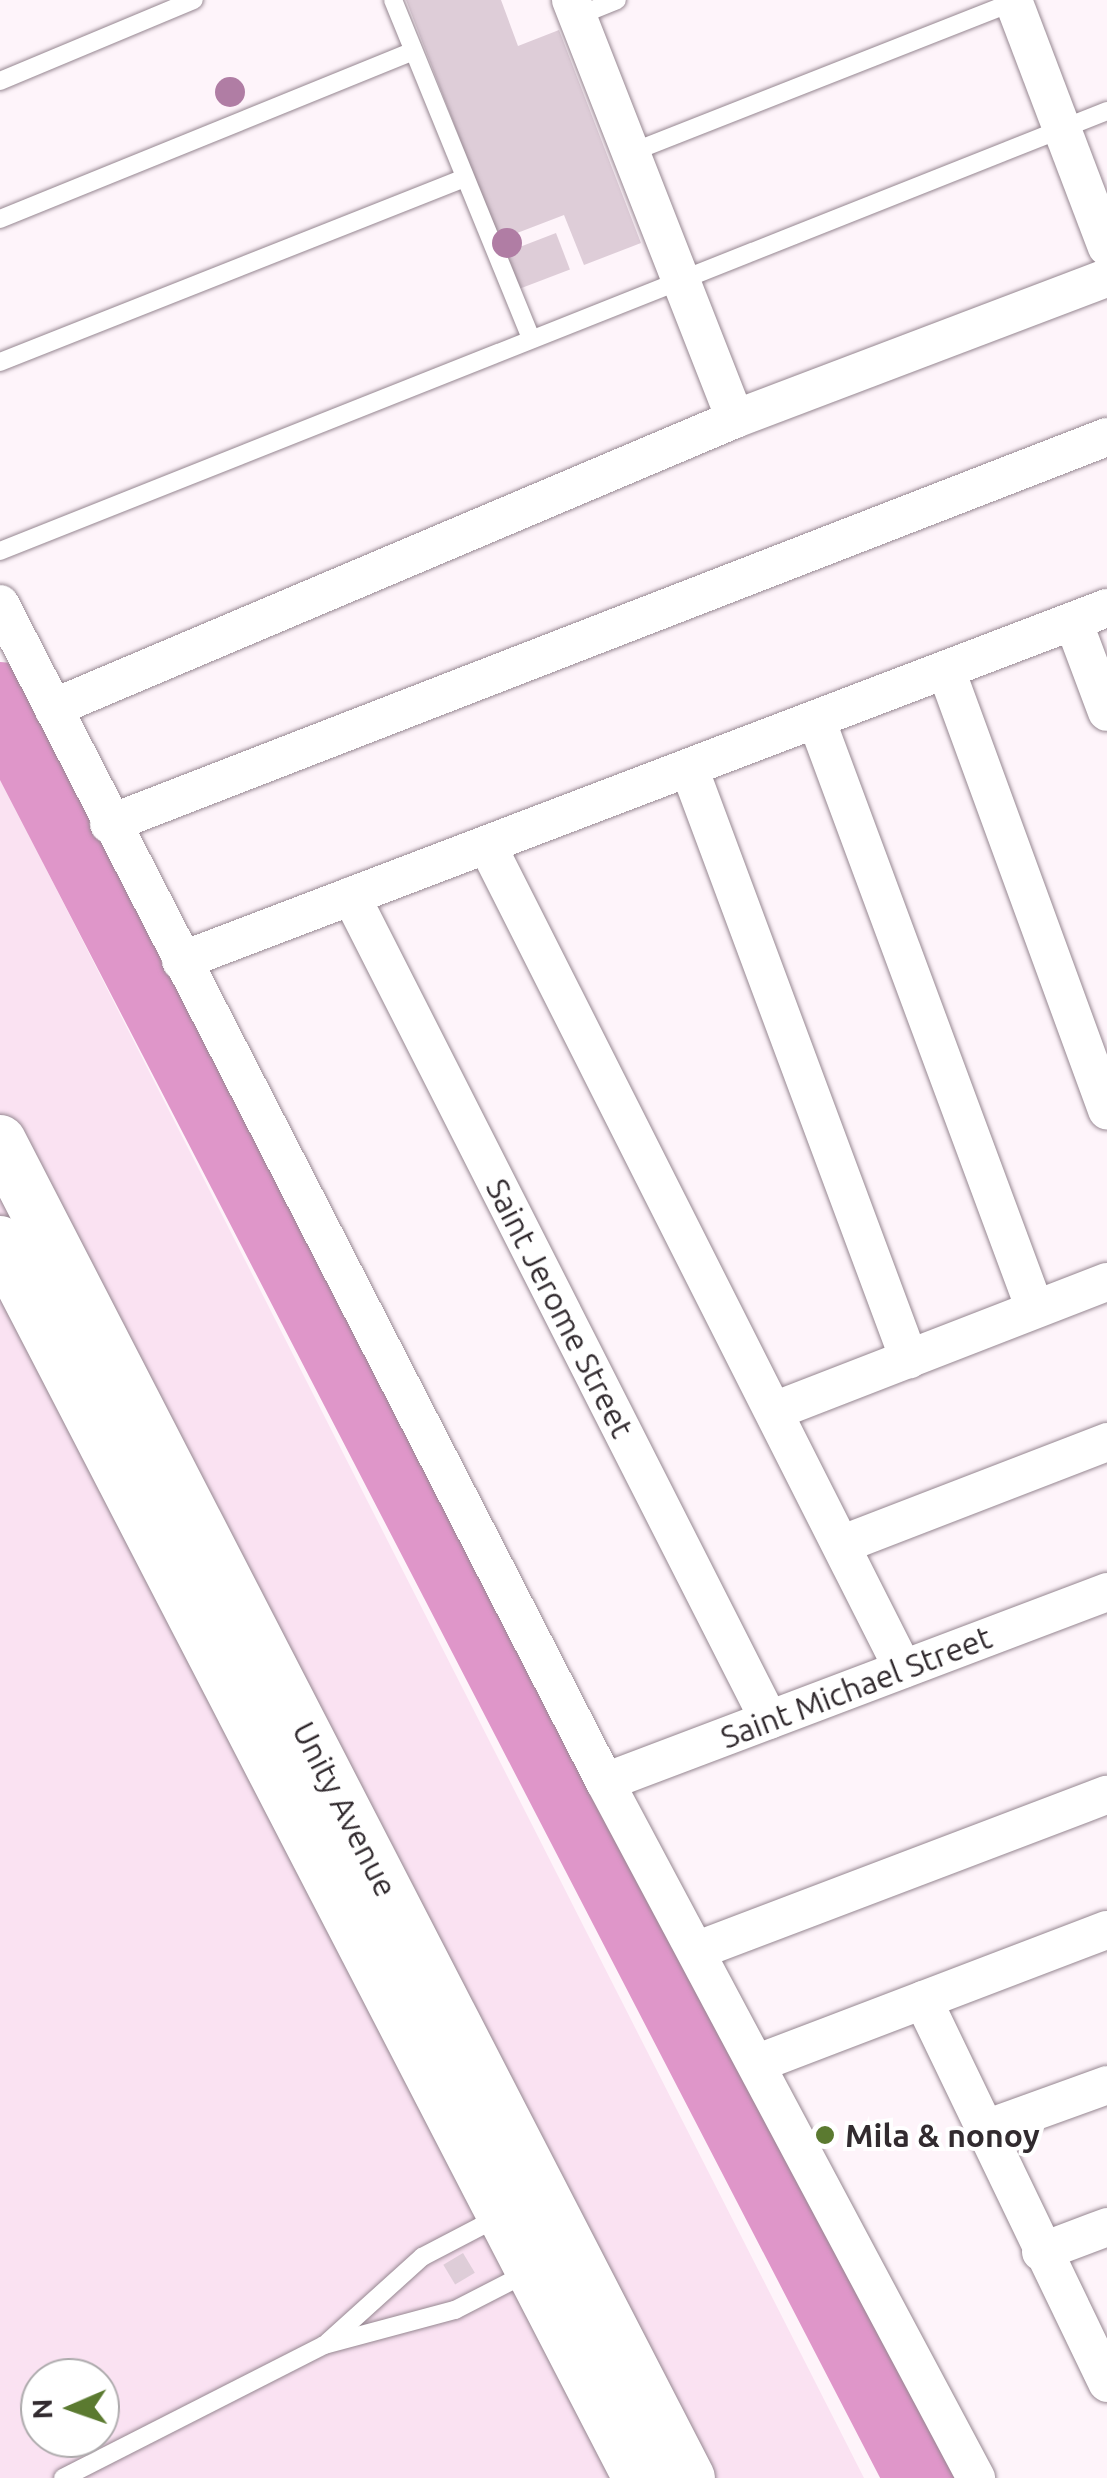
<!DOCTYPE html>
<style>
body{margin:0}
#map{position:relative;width:1107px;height:2478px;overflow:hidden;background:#fef4fa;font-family:Ubuntu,sans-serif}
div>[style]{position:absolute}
.built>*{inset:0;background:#fae2f2}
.river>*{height:75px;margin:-37.5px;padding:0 37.5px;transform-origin:37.5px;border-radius:37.5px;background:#df96c9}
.building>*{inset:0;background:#decdd8;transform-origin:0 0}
.roads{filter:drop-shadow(0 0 2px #968791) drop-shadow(0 0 2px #968791)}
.lane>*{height:18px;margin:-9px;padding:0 9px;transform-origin:9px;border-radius:9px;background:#fff}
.street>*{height:38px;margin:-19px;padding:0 19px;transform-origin:19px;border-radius:19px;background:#fff}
.secondary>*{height:52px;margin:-26px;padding:0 26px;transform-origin:26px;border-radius:26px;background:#fff}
.trees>*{width:30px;height:30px;margin:-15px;border-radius:50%;background:#b07da4}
.dots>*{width:28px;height:28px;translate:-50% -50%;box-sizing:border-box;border:5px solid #fff;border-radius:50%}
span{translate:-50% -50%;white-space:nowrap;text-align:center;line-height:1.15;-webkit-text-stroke:8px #fff;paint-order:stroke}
.street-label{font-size:32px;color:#322b2f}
.poi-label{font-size:32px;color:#322b2f;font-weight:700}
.left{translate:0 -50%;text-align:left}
.north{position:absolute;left:20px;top:2358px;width:100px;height:100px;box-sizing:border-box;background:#fff;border:2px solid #adaaac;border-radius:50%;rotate:268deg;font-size:28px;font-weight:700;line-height:40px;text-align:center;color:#322b2f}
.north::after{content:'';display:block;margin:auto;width:35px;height:45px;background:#5b7a30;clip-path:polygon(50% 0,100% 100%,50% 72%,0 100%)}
</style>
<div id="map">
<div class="built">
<i style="clip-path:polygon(evenodd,0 778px,864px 2478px,0 2478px,0 778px,40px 2378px,100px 2378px,100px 2438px,40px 2438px,40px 2378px)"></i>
</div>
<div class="river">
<i style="left:0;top:699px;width:2004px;rotate:62.6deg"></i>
</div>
<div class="building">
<i style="clip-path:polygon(406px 0,501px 0,518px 46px,559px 30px,641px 243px,584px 265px,564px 215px,499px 240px)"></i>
<i style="left:556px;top:233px;width:39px;height:54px;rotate:69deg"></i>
<i style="left:463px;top:2253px;width:23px;height:23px;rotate:59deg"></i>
</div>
<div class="roads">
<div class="lane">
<i style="left:393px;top:0;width:365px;rotate:67.8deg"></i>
<i style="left:578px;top:16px;width:42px;rotate:-22.3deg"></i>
<i style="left:0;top:81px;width:210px;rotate:-22.7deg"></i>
<i style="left:635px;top:151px;width:409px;rotate:-21.5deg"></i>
<i style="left:0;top:219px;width:446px;rotate:-22.1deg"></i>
<i style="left:0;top:362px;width:498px;rotate:-21.6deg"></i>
<i style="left:0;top:551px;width:1191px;rotate:-21.68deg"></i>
<i style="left:328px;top:2342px;width:127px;rotate:-42.1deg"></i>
<i style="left:422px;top:2257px;width:87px;rotate:-27.5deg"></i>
<i style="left:63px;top:2478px;width:293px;rotate:-27deg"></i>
<i style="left:324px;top:2345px;width:136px;rotate:-15deg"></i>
<i style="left:455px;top:2310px;width:81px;rotate:-27.2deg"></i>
</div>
<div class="street">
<i style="left:571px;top:0;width:450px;rotate:68.6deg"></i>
<i style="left:1013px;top:0;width:264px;rotate:69.2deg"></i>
<i style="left:0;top:604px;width:1324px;rotate:62.82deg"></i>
<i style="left:605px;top:1782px;width:789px;rotate:61.94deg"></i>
<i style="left:1073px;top:621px;width:97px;rotate:69.5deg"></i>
<i style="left:946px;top:670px;width:469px;rotate:69.9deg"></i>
<i style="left:53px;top:708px;width:741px;rotate:-22.96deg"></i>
<i style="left:735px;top:419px;width:398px;rotate:-20.8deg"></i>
<i style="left:816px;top:719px;width:629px;rotate:69.64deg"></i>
<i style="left:689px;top:768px;width:631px;rotate:69.58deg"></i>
<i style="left:109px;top:824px;width:1070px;rotate:-21.2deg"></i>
<i style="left:487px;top:845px;width:923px;rotate:63.21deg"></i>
<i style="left:351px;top:896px;width:924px;rotate:63.1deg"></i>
<i style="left:181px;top:961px;width:991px;rotate:-20.87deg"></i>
<i style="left:774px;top:1411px;width:357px;rotate:-21.2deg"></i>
<i style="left:843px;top:1544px;width:283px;rotate:-21.1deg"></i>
<i style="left:605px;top:1782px;width:537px;rotate:-20.73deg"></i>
<i style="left:698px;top:1950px;width:437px;rotate:-20.8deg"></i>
<i style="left:923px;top:2000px;width:425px;rotate:64.3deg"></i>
<i style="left:758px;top:2063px;width:373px;rotate:-20.9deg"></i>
<i style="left:983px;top:2130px;width:132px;rotate:-19.9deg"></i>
<i style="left:1041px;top:2252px;width:71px;rotate:-20.7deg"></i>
</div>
<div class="secondary">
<i style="left:0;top:1141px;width:1504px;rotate:62.74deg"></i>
<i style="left:0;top:1242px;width:1391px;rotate:62.66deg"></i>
</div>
</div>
<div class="trees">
<i style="left:230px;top:92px"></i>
<i style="left:507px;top:243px"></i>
</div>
<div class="dots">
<i style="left:825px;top:2135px;background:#5b7a30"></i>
</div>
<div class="street-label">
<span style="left:560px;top:1308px;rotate:63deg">Saint Jerome Street</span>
<span style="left:856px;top:1687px;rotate:-21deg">Saint Michael Street</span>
<span style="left:345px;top:1809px;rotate:63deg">Unity Avenue</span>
</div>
<div class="poi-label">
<span class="left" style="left:845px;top:2135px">Mila &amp; nonoy</span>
</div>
<div class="north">N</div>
</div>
